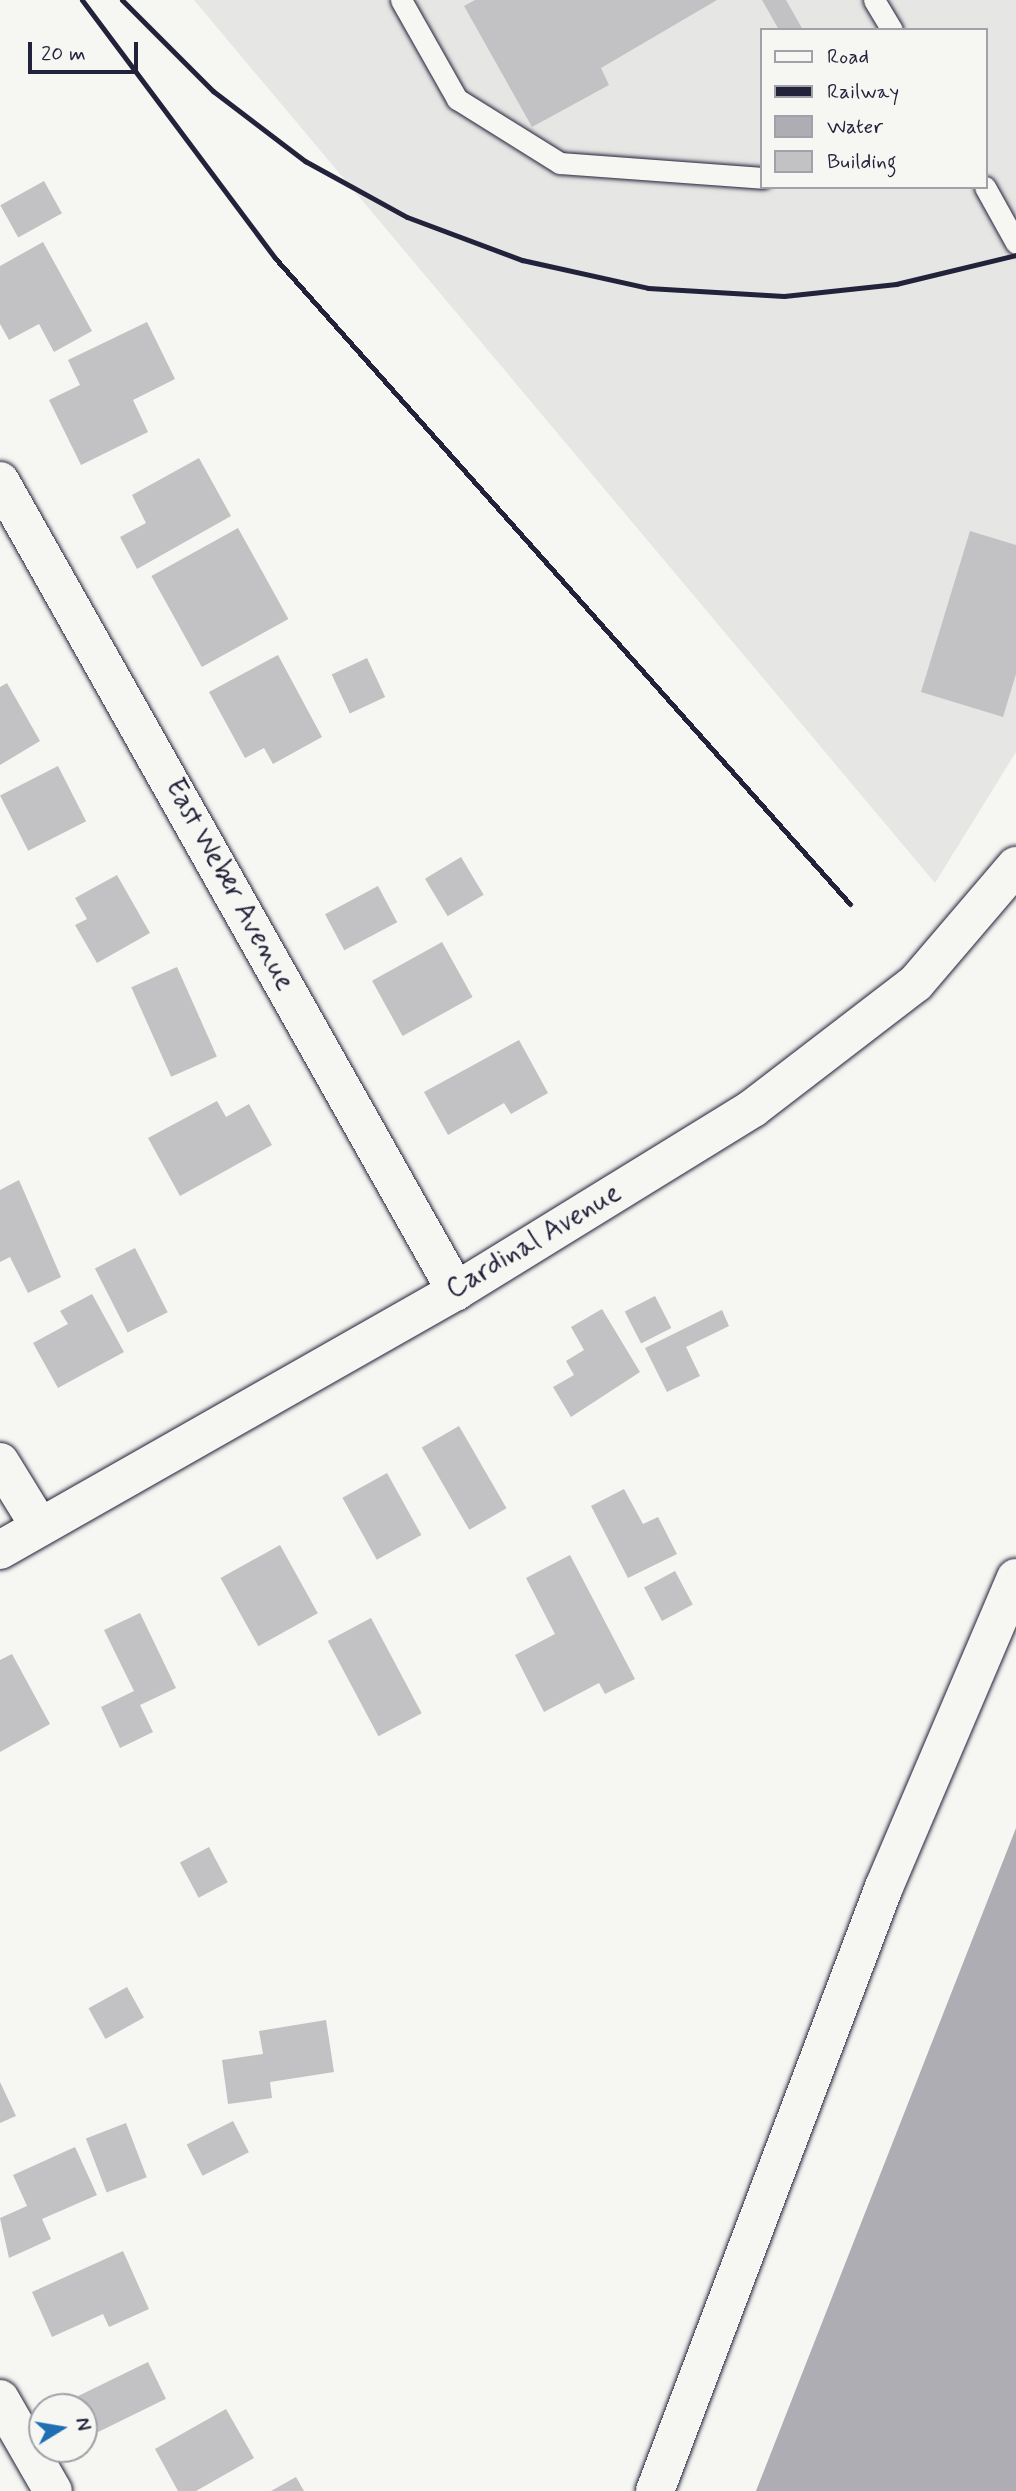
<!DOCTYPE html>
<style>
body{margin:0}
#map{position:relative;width:1016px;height:2491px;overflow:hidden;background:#f6f6f2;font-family:Mynerve,sans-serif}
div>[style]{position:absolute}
.built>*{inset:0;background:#e6e6e4}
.water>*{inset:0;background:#adadb3}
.building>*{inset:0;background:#c2c2c4;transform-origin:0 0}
.roads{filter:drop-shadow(0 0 2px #22223b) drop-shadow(0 0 2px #22223b)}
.lane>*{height:21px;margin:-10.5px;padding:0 10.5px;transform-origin:10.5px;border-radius:10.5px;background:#f6f6f2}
.street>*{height:38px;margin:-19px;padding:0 19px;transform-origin:19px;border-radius:19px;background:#f6f6f2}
.rail>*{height:5px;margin:-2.5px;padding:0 2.5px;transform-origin:2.5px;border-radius:2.5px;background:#22223b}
span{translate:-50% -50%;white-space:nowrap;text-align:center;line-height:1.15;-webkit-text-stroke:5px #f6f6f2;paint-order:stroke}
.street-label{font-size:28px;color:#22223b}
.legend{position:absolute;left:760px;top:28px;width:228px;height:161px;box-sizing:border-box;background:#f6f6f2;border:2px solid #a1a1a9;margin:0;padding:9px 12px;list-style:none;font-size:21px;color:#22223b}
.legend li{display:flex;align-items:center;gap:14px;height:35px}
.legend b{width:35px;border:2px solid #a1a1a9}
.north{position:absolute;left:28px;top:2393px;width:70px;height:70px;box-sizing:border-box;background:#f6f6f2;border:2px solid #a1a1a9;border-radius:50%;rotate:79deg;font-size:19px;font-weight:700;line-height:28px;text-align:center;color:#22223b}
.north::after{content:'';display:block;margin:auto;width:24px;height:32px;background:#1f6fb2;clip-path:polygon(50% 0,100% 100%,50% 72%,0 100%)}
.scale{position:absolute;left:28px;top:42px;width:110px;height:32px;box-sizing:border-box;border:4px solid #22223b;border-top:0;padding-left:9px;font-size:21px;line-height:24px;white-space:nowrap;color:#22223b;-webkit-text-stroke:5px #f6f6f2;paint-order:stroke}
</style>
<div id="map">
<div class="built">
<i style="clip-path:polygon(evenodd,194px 0,1016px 0,1016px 752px,935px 883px,194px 0,762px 30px,986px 30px,986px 187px,762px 187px,762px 30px)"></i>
</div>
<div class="water">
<i style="clip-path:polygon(1016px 1828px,1016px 2491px,756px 2491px)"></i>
</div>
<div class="building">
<i style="clip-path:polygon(475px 0,717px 0,601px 68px,609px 85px,532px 127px,464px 6px)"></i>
<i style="clip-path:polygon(762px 0,786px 0,803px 30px,779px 30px)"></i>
<i style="left:44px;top:181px;width:37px;height:50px;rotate:61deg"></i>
<i style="clip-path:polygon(43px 242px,92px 331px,54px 352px,39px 324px,9px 340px,0 324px,0 266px)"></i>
<i style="clip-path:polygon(147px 322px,175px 379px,133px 400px,148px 432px,81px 465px,49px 400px,80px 385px,68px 360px)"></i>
<i style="clip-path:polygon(199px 458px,231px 516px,137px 569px,120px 537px,146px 523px,132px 495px)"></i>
<i style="left:238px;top:528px;width:104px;height:99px;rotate:61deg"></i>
<i style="clip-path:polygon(970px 531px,1016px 545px,1016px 674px,1003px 717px,921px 692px)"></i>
<i style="clip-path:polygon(278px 655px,322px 737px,273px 764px,264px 748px,245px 758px,209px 692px)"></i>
<i style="left:367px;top:658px;width:43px;height:39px;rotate:65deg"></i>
<i style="clip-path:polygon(7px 683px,40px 741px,0 765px,0 687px)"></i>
<i style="left:58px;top:766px;width:62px;height:65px;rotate:63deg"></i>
<i style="left:461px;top:857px;width:44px;height:42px;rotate:59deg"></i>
<i style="clip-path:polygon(117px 875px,150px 933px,97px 963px,75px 925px,87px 919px,75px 898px)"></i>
<i style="left:378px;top:886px;width:41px;height:60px;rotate:62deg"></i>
<i style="left:442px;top:942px;width:63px;height:80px;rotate:61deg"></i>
<i style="left:177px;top:967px;width:98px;height:50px;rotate:66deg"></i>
<i style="clip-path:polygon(519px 1040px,548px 1093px,511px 1114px,504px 1103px,448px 1135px,424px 1092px)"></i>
<i style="clip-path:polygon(217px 1101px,226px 1117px,249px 1104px,272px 1145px,180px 1196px,148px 1138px)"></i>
<i style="clip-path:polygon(19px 1180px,61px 1277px,28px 1293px,10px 1257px,0 1262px,0 1190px)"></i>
<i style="left:135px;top:1248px;width:72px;height:45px;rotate:63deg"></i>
<i style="clip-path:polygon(92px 1294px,124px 1352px,58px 1388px,33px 1343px,68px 1324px,60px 1311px)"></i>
<i style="left:655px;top:1296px;width:36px;height:34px;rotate:63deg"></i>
<i style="clip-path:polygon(602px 1309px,640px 1372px,571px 1417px,553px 1387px,574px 1375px,566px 1361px,584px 1350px,571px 1327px)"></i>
<i style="clip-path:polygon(722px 1310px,729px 1326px,686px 1347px,700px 1376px,667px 1392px,645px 1348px)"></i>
<i style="left:459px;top:1426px;width:95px;height:43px;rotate:60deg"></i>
<i style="left:387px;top:1473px;width:71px;height:51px;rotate:61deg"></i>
<i style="clip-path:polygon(624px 1489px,643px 1524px,658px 1517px,677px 1554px,628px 1578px,591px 1506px)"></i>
<i style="left:280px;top:1545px;width:78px;height:68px;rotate:61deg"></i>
<i style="clip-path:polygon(570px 1555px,635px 1679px,605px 1694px,599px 1683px,544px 1712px,515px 1655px,555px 1634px,526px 1578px)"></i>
<i style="left:675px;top:1571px;width:38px;height:35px;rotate:62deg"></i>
<i style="clip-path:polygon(140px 1613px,176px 1688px,140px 1705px,153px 1732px,120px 1748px,101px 1707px,134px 1691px,104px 1630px)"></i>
<i style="left:371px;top:1618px;width:108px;height:49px;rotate:62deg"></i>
<i style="clip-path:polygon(12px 1654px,50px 1724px,0 1752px,0 1660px)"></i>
<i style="left:209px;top:1847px;width:40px;height:33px;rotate:62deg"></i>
<i style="left:127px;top:1987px;width:35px;height:44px;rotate:61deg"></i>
<i style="clip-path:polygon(326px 2020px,334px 2072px,270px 2082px,272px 2098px,228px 2104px,222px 2060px,263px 2054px,259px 2031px)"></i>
<i style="clip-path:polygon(0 2082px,16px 2116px,0 2123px)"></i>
<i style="left:233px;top:2121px;width:35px;height:52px;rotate:63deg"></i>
<i style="left:126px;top:2123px;width:58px;height:43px;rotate:69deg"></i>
<i style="clip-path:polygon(75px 2147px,97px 2195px,42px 2219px,51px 2239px,9px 2258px,0 2218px,27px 2206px,13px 2175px)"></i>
<i style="clip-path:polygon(123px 2251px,149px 2309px,109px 2327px,103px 2314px,52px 2337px,32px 2292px)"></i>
<i style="left:148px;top:2362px;width:41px;height:80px;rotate:64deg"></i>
<i style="clip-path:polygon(226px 2409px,254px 2458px,196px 2491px,178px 2491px,155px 2449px)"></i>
<i style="clip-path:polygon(296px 2477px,304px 2491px,271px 2491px)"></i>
</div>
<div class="roads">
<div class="lane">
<i style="left:401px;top:0;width:114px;rotate:60.5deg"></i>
<i style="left:457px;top:99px;width:121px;rotate:31.9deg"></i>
<i style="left:560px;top:163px;width:203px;rotate:4.2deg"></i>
<i style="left:874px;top:0;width:35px;rotate:59deg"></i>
<i style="left:985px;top:187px;width:64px;rotate:61deg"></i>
</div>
<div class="street">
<i style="left:0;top:481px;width:930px;rotate:60.62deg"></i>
<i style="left:0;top:1462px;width:76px;rotate:58.4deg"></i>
<i style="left:0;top:1550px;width:524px;rotate:-29.6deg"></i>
<i style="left:456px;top:1291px;width:349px;rotate:-31.6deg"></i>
<i style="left:753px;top:1108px;width:205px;rotate:-37.5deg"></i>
<i style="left:916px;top:983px;width:154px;rotate:-49.5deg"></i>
<i style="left:0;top:2399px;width:106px;rotate:60.1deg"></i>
<i style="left:655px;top:2491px;width:646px;rotate:-69.24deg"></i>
<i style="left:884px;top:1887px;width:336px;rotate:-66.9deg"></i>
</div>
</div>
<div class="rail">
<i style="left:82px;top:0;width:322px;rotate:53.2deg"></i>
<i style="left:275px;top:258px;width:865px;rotate:48.33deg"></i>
<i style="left:122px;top:0;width:129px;rotate:45deg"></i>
<i style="left:213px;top:91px;width:116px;rotate:37.3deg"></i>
<i style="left:305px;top:161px;width:116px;rotate:28.8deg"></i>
<i style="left:407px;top:217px;width:123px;rotate:20.5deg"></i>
<i style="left:522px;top:260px;width:129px;rotate:12.5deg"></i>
<i style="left:648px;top:288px;width:136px;rotate:3.4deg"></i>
<i style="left:784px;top:296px;width:113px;rotate:-6.1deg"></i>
<i style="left:896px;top:284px;width:123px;rotate:-13.6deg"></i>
</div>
<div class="street-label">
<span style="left:229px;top:885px;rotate:61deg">East Weber Avenue</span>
<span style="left:534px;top:1242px;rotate:-31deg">Cardinal Avenue</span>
</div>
<ul class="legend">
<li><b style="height:9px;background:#f6f6f2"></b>Road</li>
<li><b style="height:9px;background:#22223b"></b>Railway</li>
<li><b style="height:19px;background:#adadb3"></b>Water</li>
<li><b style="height:19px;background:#c2c2c4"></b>Building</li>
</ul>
<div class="north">N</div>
<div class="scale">20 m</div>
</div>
